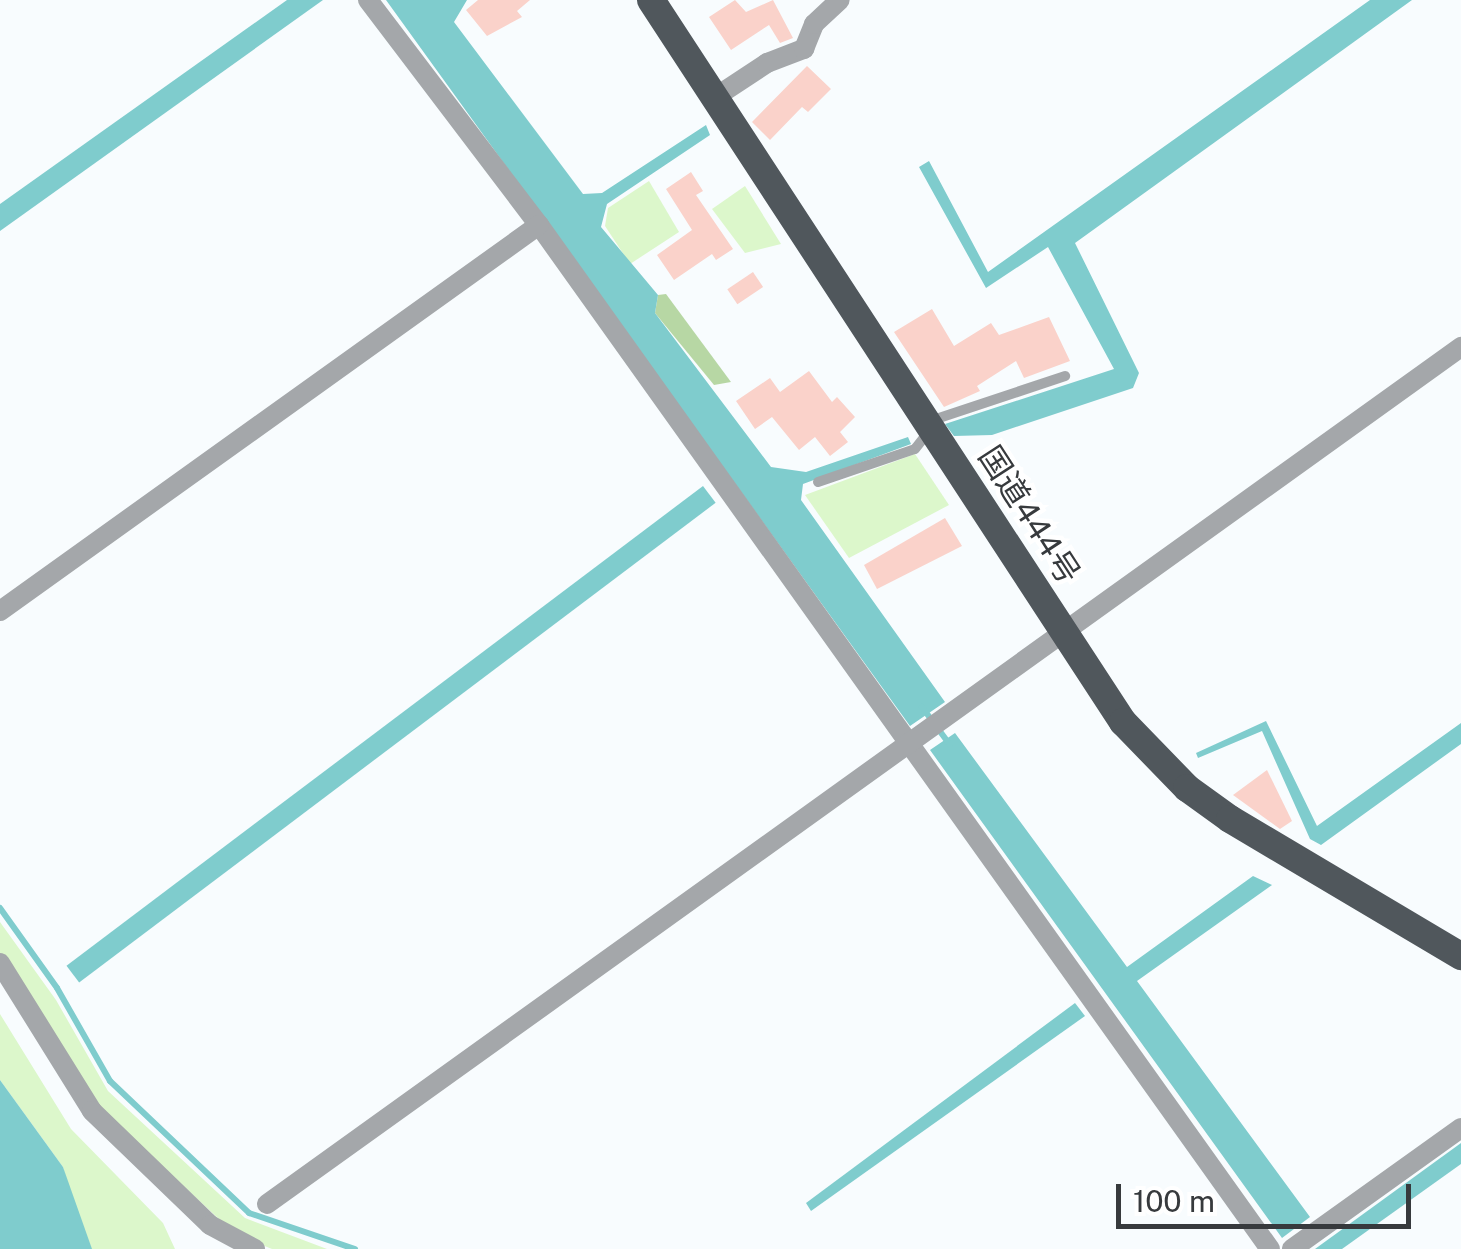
<!DOCTYPE html>
<meta charset="utf-8">
<style>
body{margin:0}
#map{position:relative;width:1461px;height:1249px;overflow:hidden;background:#f8fcfe;font-family:"Public Sans","Noto Sans JP",sans-serif}
div>[style]{position:absolute}
.green>*{inset:0;background:#dcf7cb}
.forest>*{inset:0;background:#b7d7a4}
.water>*{inset:0;background:#7fcccd;transform-origin:0 0}
.stream>*{height:6px;margin:-3px;padding:0 3px;transform-origin:3px;border-radius:3px;background:#7fcccd}
.building>*{inset:0;background:#fad2ca;transform-origin:0 0}
.service>*{height:10px;margin:-5px;padding:0 5px;transform-origin:5px;border-radius:5px;background:#a4a7aa}
.minor>*{height:20px;margin:-10px;padding:0 10px;transform-origin:10px;border-radius:10px;background:#a4a7aa}
.trunk>*{height:28px;margin:-14px;padding:0 14px;transform-origin:14px;border-radius:14px;background:#50575c}
span{translate:-50% -50%;white-space:nowrap;text-align:center;line-height:1.15;-webkit-text-stroke:9px #fff;paint-order:stroke}
.street-label{font-size:32px;color:#373a3d}
.scale{position:absolute;left:1116px;top:1184px;width:295px;height:45px;box-sizing:border-box;border:5px solid #373a3d;border-top:0;padding-left:12px;font-size:30px;line-height:35px;white-space:nowrap;color:#373a3d;-webkit-text-stroke:8px #fff;paint-order:stroke}
</style>
<div id="map">
<div class="green">
<i style="clip-path:polygon(649px 181px,679px 232px,630px 264px,605px 226px,608px 208px)"></i>
<i style="clip-path:polygon(745px 186px,781px 244px,745px 253px,712px 209px)"></i>
<i style="clip-path:polygon(915px 454px,949px 505px,849px 558px,805px 495px)"></i>
<i style="clip-path:polygon(0 922px,56px 1000px,108px 1091px,245px 1218px,327px 1249px,272px 1249px,235px 1234px,92px 1101px,0 955px)"></i>
<i style="clip-path:polygon(0 1014px,71px 1129px,163px 1223px,175px 1249px,83px 1249px,63px 1167px,0 1080px)"></i>
</div>
<div class="forest">
<i style="clip-path:polygon(666px 294px,731px 382px,714px 385px,655px 313px,658px 295px)"></i>
</div>
<div class="water">
<i style="clip-path:polygon(287px 0,323px 0,0 231px,0 204px)"></i>
<i style="clip-path:polygon(386px 0,467px 0,454px 22px,583px 194px,602px 193px,706px 125px,710px 135px,607px 204px,601px 227px,658px 295px,655px 313px,771px 467px,806px 472px,908px 437px,911px 444px,803px 484px,801px 500px,945px 702px,910px 726px)"></i>
<i style="clip-path:polygon(1370px 0,1412px 0,1075px 243px,1139px 373px,1133px 388px,992px 435px,954px 436px,945px 424px,1114px 369px,1048px 247px,986px 288px,919px 167px,929px 161px,988px 272px)"></i>
<i style="left:703px;top:486px;width:21px;height:797px;rotate:53deg"></i>
<i style="clip-path:polygon(1266px 721px,1317px 826px,1461px 723px,1461px 744px,1321px 845px,1310px 839px,1262px 731px,1198px 758px,1196px 753px)"></i>
<i style="clip-path:polygon(955px 733px,1127px 967px,1253px 876px,1272px 885px,1137px 981px,1310px 1217px,1282px 1238px,930px 750px)"></i>
<i style="clip-path:polygon(1075px 1003px,1085px 1016px,811px 1211px,806px 1203px)"></i>
<i style="clip-path:polygon(0 1080px,63px 1167px,92px 1249px,0 1249px)"></i>
<i style="clip-path:polygon(1461px 1143px,1461px 1164px,1342px 1249px,1315px 1249px)"></i>
</div>
<div class="stream">
<i style="left:922px;top:707px;width:47px;rotate:53.6deg"></i>
<i style="left:0;top:908px;width:98px;rotate:54.5deg"></i>
<i style="left:57px;top:988px;width:107px;rotate:60.3deg"></i>
<i style="left:110px;top:1081px;width:192px;rotate:43.5deg"></i>
<i style="left:249px;top:1213px;width:112px;rotate:18.8deg"></i>
</div>
<div class="building">
<i style="clip-path:polygon(478px 0,530px 0,517px 11px,522px 17px,487px 36px,466px 10px)"></i>
<i style="clip-path:polygon(735px 0,746px 12px,773px 0,793px 38px,780px 43px,769px 25px,731px 50px,709px 17px)"></i>
<i style="clip-path:polygon(807px 66px,831px 89px,808px 112px,802px 107px,770px 140px,752px 122px)"></i>
<i style="clip-path:polygon(691px 172px,703px 191px,696px 195px,733px 249px,716px 260px,712px 254px,674px 280px,657px 255px,692px 230px,666px 189px)"></i>
<i style="left:753px;top:272px;width:18px;height:31px;rotate:56deg"></i>
<i style="clip-path:polygon(932px 309px,954px 346px,991px 323px,999px 335px,1049px 317px,1070px 361px,1024px 378px,1016px 361px,977px 386px,980px 391px,944px 407px,894px 332px)"></i>
<i style="clip-path:polygon(809px 371px,832px 402px,837px 397px,855px 417px,840px 432px,848px 442px,830px 456px,815px 437px,799px 450px,772px 417px,755px 429px,736px 401px,770px 378px,780px 392px)"></i>
<i style="clip-path:polygon(945px 518px,962px 546px,877px 589px,864px 565px)"></i>
<i style="clip-path:polygon(1267px 770px,1292px 821px,1280px 829px,1233px 795px)"></i>
</div>
<div class="service">
<i style="left:818px;top:482px;width:102px;rotate:-18.8deg"></i>
<i style="left:915px;top:449px;width:39px;rotate:-52deg"></i>
<i style="left:939px;top:418px;width:133px;rotate:-18.4deg"></i>
</div>
<div class="minor">
<i style="left:368px;top:0;width:283px;rotate:52.8deg"></i>
<i style="left:539px;top:225px;width:1258px;rotate:54.48deg"></i>
<i style="left:714px;top:98px;width:64px;rotate:-33.4deg"></i>
<i style="left:767px;top:63px;width:40px;rotate:-21deg"></i>
<i style="left:804px;top:49px;width:27px;rotate:-68deg"></i>
<i style="left:814px;top:24px;width:35px;rotate:-43deg"></i>
<i style="left:0;top:611px;width:663px;rotate:-35.61deg"></i>
<i style="left:0;top:963px;width:174px;rotate:58.1deg"></i>
<i style="left:92px;top:1111px;width:164px;rotate:44deg"></i>
<i style="left:210px;top:1225px;width:51px;rotate:28.1deg"></i>
<i style="left:267px;top:1204px;width:1470px;rotate:-35.67deg"></i>
<i style="left:1292px;top:1249px;width:208px;rotate:-35.6deg"></i>
</div>
<div class="trunk">
<i style="left:651px;top:0;width:863px;rotate:56.83deg"></i>
<i style="left:1123px;top:722px;width:92px;rotate:45.9deg"></i>
<i style="left:1187px;top:788px;width:53px;rotate:35.8deg"></i>
<i style="left:1230px;top:819px;width:269px;rotate:30.7deg"></i>
</div>
<div class="street-label">
<span style="left:1029px;top:515px;rotate:57deg">国道444号</span>
</div>
<div class="scale">100 m</div>
</div>
